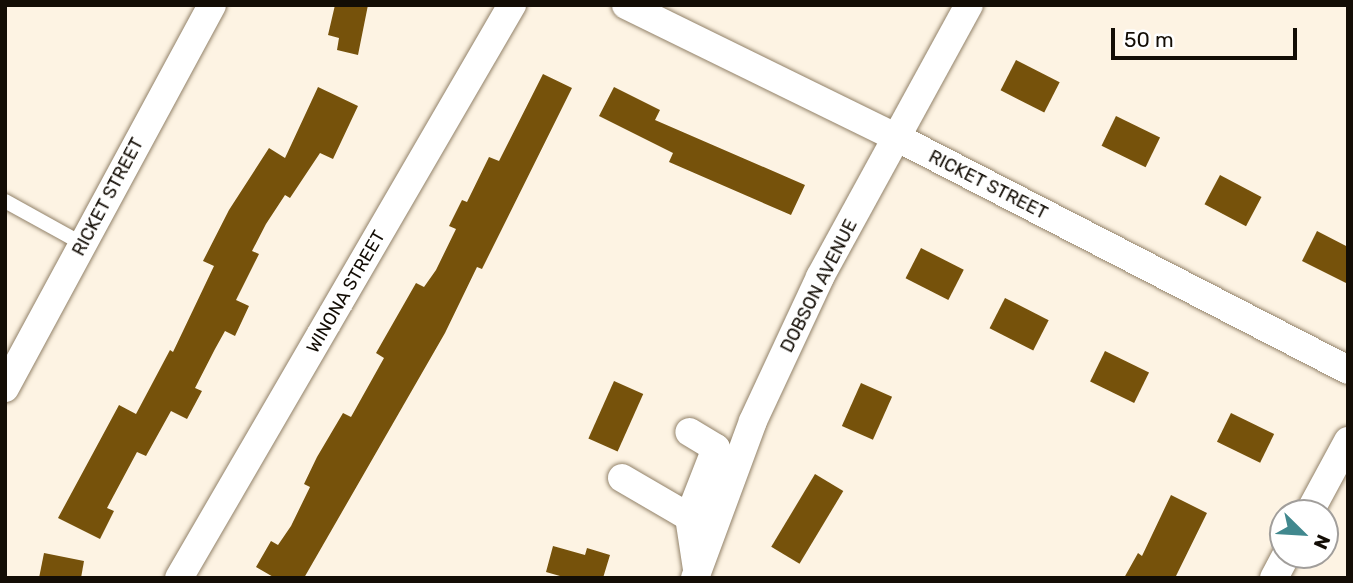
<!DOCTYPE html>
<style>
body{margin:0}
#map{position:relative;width:1353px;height:583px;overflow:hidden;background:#fdf3e3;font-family:Rubik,sans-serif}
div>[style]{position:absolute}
.building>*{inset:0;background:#76520b;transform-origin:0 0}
.roads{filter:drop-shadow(0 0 2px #928269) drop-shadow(0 0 2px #928269)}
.lane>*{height:14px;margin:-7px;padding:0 7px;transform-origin:7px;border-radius:7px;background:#fff}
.street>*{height:28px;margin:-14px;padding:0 14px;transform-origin:14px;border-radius:14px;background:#fff}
span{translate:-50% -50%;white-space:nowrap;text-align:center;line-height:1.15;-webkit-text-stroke:7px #fff;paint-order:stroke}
.street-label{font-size:18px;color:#130d05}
.frame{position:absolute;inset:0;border:7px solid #130d05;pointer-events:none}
.north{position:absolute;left:1269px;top:499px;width:70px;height:70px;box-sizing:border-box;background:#fff;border:2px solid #a19e9b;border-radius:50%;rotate:114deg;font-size:19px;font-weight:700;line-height:28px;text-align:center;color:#130d05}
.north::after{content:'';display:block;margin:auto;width:24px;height:32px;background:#41888e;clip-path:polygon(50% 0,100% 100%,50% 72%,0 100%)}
.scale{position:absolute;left:1111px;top:28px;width:186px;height:32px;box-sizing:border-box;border:4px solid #130d05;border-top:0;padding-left:9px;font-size:21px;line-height:24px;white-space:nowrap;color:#130d05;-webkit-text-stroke:5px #fff;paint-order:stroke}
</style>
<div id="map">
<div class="building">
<i style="clip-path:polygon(335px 5px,368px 5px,358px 55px,337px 50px,339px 38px,328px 35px)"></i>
<i style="left:1016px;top:60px;width:49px;height:34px;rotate:27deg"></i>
<i style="clip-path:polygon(543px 74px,572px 88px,482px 269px,477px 267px,445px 333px,304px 578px,275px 578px,256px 567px,271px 541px,278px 545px,291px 526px,310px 487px,304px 484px,317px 457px,343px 413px,351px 417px,384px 358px,376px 353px,416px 283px,424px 287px,436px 270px,456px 229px,449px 226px,462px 200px,467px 202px,489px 157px,499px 161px)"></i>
<i style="clip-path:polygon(318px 87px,358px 106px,333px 159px,320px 153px,290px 198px,285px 195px,266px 224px,252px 251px,259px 254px,236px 300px,249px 306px,235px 336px,225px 331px,215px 349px,195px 388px,202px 391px,187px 419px,171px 411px,146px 456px,137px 452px,107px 508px,114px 511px,100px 539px,58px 518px,119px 405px,136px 414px,170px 350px,173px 352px,214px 266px,203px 261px,229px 210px,269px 148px,285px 158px)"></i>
<i style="clip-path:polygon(614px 87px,660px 110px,655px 120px,805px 185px,791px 215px,669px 162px,673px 153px,599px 116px)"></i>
<i style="left:1116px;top:116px;width:49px;height:33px;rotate:26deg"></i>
<i style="left:1220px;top:175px;width:47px;height:33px;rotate:28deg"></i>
<i style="clip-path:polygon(1317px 231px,1348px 247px,1348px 284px,1302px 261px)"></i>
<i style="left:921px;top:248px;width:48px;height:34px;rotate:27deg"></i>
<i style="left:1005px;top:298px;width:49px;height:34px;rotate:27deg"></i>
<i style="left:1105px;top:351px;width:49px;height:34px;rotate:26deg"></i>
<i style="left:614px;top:381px;width:32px;height:63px;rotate:24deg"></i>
<i style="left:861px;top:383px;width:34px;height:47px;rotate:24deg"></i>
<i style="left:1231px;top:413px;width:48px;height:32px;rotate:26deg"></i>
<i style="left:815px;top:474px;width:33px;height:85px;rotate:31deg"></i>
<i style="clip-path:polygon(1171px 495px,1207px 513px,1176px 576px,1180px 578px,1124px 578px,1138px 553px,1142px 556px)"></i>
<i style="clip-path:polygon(553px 546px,585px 555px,587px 548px,610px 555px,603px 578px,567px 578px,546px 572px)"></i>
<i style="clip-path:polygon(44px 553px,84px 561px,81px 578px,39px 578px)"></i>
</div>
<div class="roads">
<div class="lane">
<i style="left:5px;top:201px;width:89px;rotate:28.9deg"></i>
</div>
<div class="street">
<i style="left:626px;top:5px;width:303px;rotate:26.1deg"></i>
<i style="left:898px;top:138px;width:506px;rotate:27.27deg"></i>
<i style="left:5px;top:388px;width:435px;rotate:-61.6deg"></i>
<i style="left:622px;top:478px;width:78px;rotate:30.2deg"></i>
<i style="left:689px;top:517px;width:53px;rotate:81.3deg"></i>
<i style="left:1309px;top:513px;width:82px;rotate:-61.6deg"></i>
<i style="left:689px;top:517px;width:74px;rotate:-68.6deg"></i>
<i style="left:716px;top:448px;width:31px;rotate:-149deg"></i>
<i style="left:179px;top:578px;width:663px;rotate:-59.84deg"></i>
<i style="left:695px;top:578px;width:167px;rotate:-69.7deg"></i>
<i style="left:753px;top:421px;width:159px;rotate:-65deg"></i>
<i style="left:820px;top:277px;width:310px;rotate:-61.3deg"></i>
<i style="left:1274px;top:578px;width:26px;rotate:-62deg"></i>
</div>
</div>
<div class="street-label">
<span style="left:988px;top:185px;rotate:27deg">RICKET STREET</span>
<span style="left:108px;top:197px;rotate:-62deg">RICKET STREET</span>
<span style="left:819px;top:286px;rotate:-63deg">DOBSON AVENUE</span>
<span style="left:346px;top:292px;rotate:-60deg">WINONA STREET</span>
</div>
<div class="frame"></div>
<div class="north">N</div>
<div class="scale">50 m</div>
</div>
